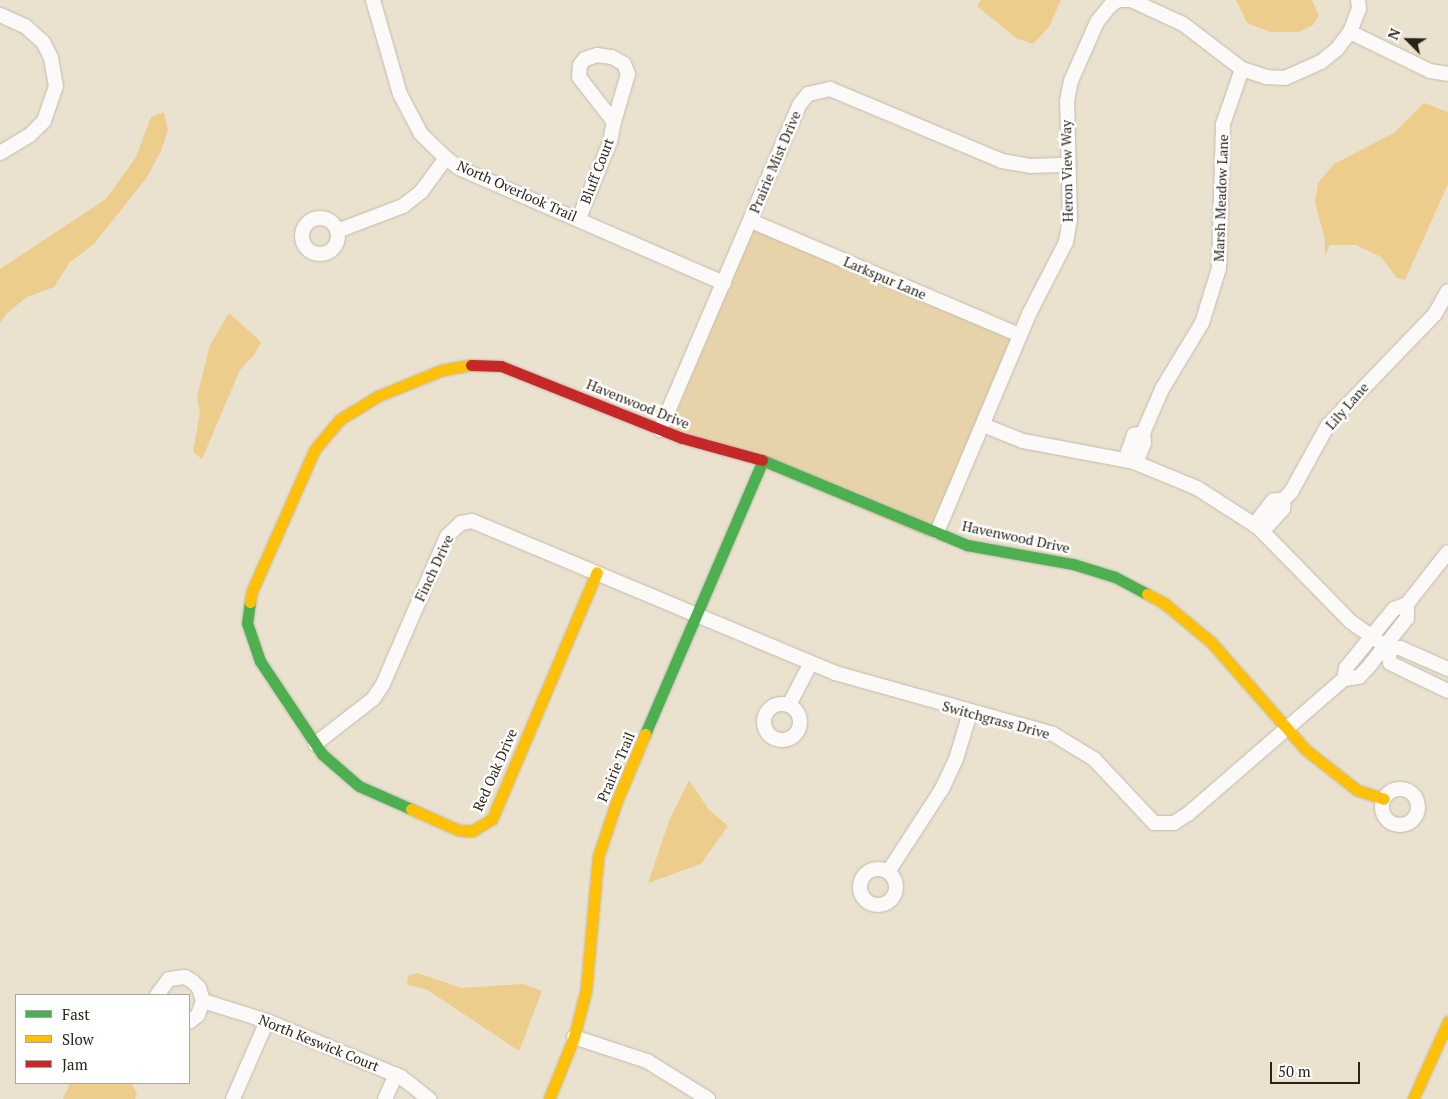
<!DOCTYPE html>
<style>
body{margin:0}
#map{position:relative;width:1448px;height:1099px;overflow:hidden;background:#eae1cf;font-family:"PT Serif",serif}
div>[style]{position:absolute}
.green>*{inset:0;background:#e7d3aa;transform-origin:0 0}
.water>*{inset:0;background:#eccd8c}
.roads{filter:drop-shadow(0 0 1px #c2bbad) drop-shadow(0 0 1px #c2bbad)}
.street>*{height:14px;margin:-7px;padding:0 7px;transform-origin:7px;border-radius:7px;background:#fcfaf8}
.street>.ring{margin:-7px;padding:0;box-sizing:content-box;background:none;border:14px solid #fcfaf8;border-radius:50%}
.fast>*{height:11px;margin:-5.5px;padding:0 5.5px;transform-origin:5.5px;border-radius:5.5px;background:#4caf50}
.slow>*{height:11px;margin:-5.5px;padding:0 5.5px;transform-origin:5.5px;border-radius:5.5px;background:#ffc107}
.jam>*{height:11px;margin:-5.5px;padding:0 5.5px;transform-origin:5.5px;border-radius:5.5px;background:#c62828}
span{translate:-50% -50%;white-space:nowrap;text-align:center;line-height:1.15;-webkit-text-stroke:5px #fff;paint-order:stroke}
.street-label{font-size:14px;color:#2a2418}
.legend{position:absolute;left:15px;top:994px;width:175px;height:90px;box-sizing:border-box;background:#fff;border:1px solid #aaa7a3;margin:0;padding:6px 9px;list-style:none;font-size:15px;color:#2a2418}
.legend li{display:flex;align-items:center;gap:10px;height:25px}
.legend b{width:25px;border:1px solid #aaa7a3}
.north{position:absolute;left:1383px;top:15px;width:50px;height:50px;-webkit-text-stroke:4px #fff;paint-order:stroke;rotate:293deg;font-size:14px;font-weight:700;line-height:20px;text-align:center;color:#2a2418}
.north::after{content:'';display:block;margin:auto;width:18px;height:22px;background:#2a2418;clip-path:polygon(50% 0,100% 100%,50% 72%,0 100%)}
.scale{position:absolute;left:1270px;top:1062px;width:90px;height:22px;box-sizing:border-box;border:2px solid #2a2418;border-top:0;padding-left:6px;font-size:15px;line-height:18px;white-space:nowrap;color:#2a2418;-webkit-text-stroke:4px #fff;paint-order:stroke}
</style>
<div id="map">
<div class="green">
<i style="left:754px;top:230px;width:281px;height:215px;rotate:23deg"></i>
</div>
<div class="water">
<i style="clip-path:polygon(981px 0,1061px 0,1049px 27px,1033px 44px,1016px 38px,977px 6px)"></i>
<i style="clip-path:polygon(1236px 0,1312px 0,1319px 16px,1313px 25px,1299px 32px,1270px 32px,1247px 23px)"></i>
<i style="clip-path:polygon(1424px 103px,1448px 112px,1448px 184px,1405px 280px,1397px 278px,1381px 257px,1356px 245px,1330px 245px,1325px 255px,1325px 239px,1315px 203px,1318px 183px,1334px 164px,1394px 133px)"></i>
<i style="clip-path:polygon(164px 112px,168px 130px,161px 151px,147px 177px,94px 244px,70px 262px,54px 287px,27px 297px,6px 314px,0 323px,0 269px,106px 199px,136px 157px,151px 117px)"></i>
<i style="clip-path:polygon(229px 313px,261px 342px,254px 355px,240px 370px,202px 459px,193px 452px,200px 412px,197px 397px,210px 345px)"></i>
<i style="clip-path:polygon(689px 780px,709px 810px,728px 826px,701px 864px,648px 883px,669px 821px)"></i>
<i style="clip-path:polygon(418px 973px,461px 988px,523px 984px,542px 991px,519px 1051px,426px 989px,407px 985px,408px 976px)"></i>
<i style="clip-path:polygon(70px 1083px,131px 1083px,137px 1094px,135px 1099px,63px 1099px)"></i>
</div>
<div class="roads">
<div class="street">
<i style="left:373px;top:0;width:98px;rotate:74deg"></i>
<i style="left:400px;top:94px;width:45px;rotate:62.3deg"></i>
<i style="left:421px;top:134px;width:35px;rotate:44deg"></i>
<i style="left:446px;top:158px;width:16px;rotate:38deg"></i>
<i style="left:459px;top:168px;width:289px;rotate:23.5deg"></i>
<i style="left:0;top:15px;width:27px;rotate:24deg"></i>
<i style="left:25px;top:26px;width:24px;rotate:42deg"></i>
<i style="left:43px;top:42px;width:18px;rotate:63deg"></i>
<i style="left:51px;top:58px;width:28px;rotate:80deg"></i>
<i style="left:56px;top:86px;width:37px;rotate:109deg"></i>
<i style="left:44px;top:121px;width:20px;rotate:135deg"></i>
<i style="left:30px;top:135px;width:35px;rotate:149deg"></i>
<i style="left:1350px;top:32px;width:89px;rotate:26deg"></i>
<i style="left:1430px;top:71px;width:18px;rotate:9deg"></i>
<i style="left:597px;top:55px;width:15px;rotate:8deg"></i>
<i style="left:612px;top:57px;width:14px;rotate:30deg"></i>
<i style="left:624px;top:64px;width:11px;rotate:68deg"></i>
<i style="left:628px;top:74px;width:50px;rotate:106.3deg"></i>
<i style="left:614px;top:122px;width:57px;rotate:-127.9deg"></i>
<i style="left:579px;top:77px;width:12px;rotate:-85deg"></i>
<i style="left:580px;top:65px;width:8px;rotate:-50deg"></i>
<i style="left:585px;top:59px;width:13px;rotate:-18deg"></i>
<i style="left:579px;top:218px;width:82px;rotate:-67.8deg"></i>
<i style="left:610px;top:142px;width:20px;rotate:-79deg"></i>
<i class="ring" style="left:302px;top:218px;width:22px;height:22px"></i>
<i style="left:751px;top:221px;width:292px;rotate:23deg"></i>
<i style="left:337px;top:231px;width:71px;rotate:-20.7deg"></i>
<i style="left:403px;top:206px;width:23px;rotate:-38deg"></i>
<i style="left:421px;top:192px;width:42px;rotate:-53.7deg"></i>
<i style="left:983px;top:425px;width:43px;rotate:21.8deg"></i>
<i style="left:1023px;top:441px;width:113px;rotate:10.7deg"></i>
<i style="left:1134px;top:462px;width:68px;rotate:22.4deg"></i>
<i style="left:1197px;top:488px;width:72px;rotate:32.6deg"></i>
<i style="left:1258px;top:527px;width:133px;rotate:45.6deg"></i>
<i style="left:1351px;top:622px;width:45px;rotate:35.1deg"></i>
<i style="left:660px;top:430px;width:355px;rotate:-66.8deg"></i>
<i style="left:800px;top:104px;width:13px;rotate:-51deg"></i>
<i style="left:808px;top:94px;width:23px;rotate:-13deg"></i>
<i style="left:830px;top:89px;width:186px;rotate:22.7deg"></i>
<i style="left:1002px;top:161px;width:28px;rotate:10deg"></i>
<i style="left:1030px;top:166px;width:37px;rotate:-2deg"></i>
<i style="left:1125px;top:460px;width:27px;rotate:-70deg"></i>
<i style="left:1134px;top:435px;width:9px;rotate:-13deg"></i>
<i style="left:1136px;top:463px;width:22px;rotate:-68deg"></i>
<i style="left:1144px;top:443px;width:10px;rotate:-96deg"></i>
<i style="left:1143px;top:433px;width:48px;rotate:-66.6deg"></i>
<i style="left:1162px;top:389px;width:77px;rotate:-58.8deg"></i>
<i style="left:1202px;top:323px;width:58px;rotate:-72.8deg"></i>
<i style="left:1219px;top:268px;width:144px;rotate:-88.4deg"></i>
<i style="left:1223px;top:124px;width:58px;rotate:-70.9deg"></i>
<i style="left:1254px;top:525px;width:31px;rotate:-52deg"></i>
<i style="left:1273px;top:501px;width:11px;rotate:-10deg"></i>
<i style="left:1284px;top:499px;width:10px;rotate:-45deg"></i>
<i style="left:1291px;top:492px;width:77px;rotate:-61.1deg"></i>
<i style="left:1328px;top:425px;width:154px;rotate:-46.1deg"></i>
<i style="left:1435px;top:314px;width:26px;rotate:-61deg"></i>
<i style="left:1263px;top:531px;width:30px;rotate:-48deg"></i>
<i style="left:1283px;top:509px;width:10px;rotate:-84deg"></i>
<i style="left:937px;top:532px;width:237px;rotate:-67.1deg"></i>
<i style="left:1029px;top:314px;width:81px;rotate:-62.8deg"></i>
<i style="left:1066px;top:242px;width:22px;rotate:-80deg"></i>
<i style="left:1070px;top:220px;width:119px;rotate:-91.4deg"></i>
<i style="left:1067px;top:101px;width:20px;rotate:-79deg"></i>
<i style="left:1071px;top:81px;width:64px;rotate:-66.2deg"></i>
<i style="left:1097px;top:22px;width:21px;rotate:-51deg"></i>
<i style="left:1110px;top:6px;width:10px;rotate:-37deg"></i>
<i style="left:1118px;top:0;width:13px"></i>
<i style="left:1131px;top:0;width:57px;rotate:24.8deg"></i>
<i style="left:1183px;top:24px;width:74px;rotate:37.3deg"></i>
<i style="left:1242px;top:69px;width:25px;rotate:18deg"></i>
<i style="left:1266px;top:77px;width:19px;rotate:3deg"></i>
<i style="left:1285px;top:78px;width:39px;rotate:-24deg"></i>
<i style="left:1321px;top:62px;width:21px;rotate:-39deg"></i>
<i style="left:1337px;top:49px;width:21px;rotate:-53deg"></i>
<i style="left:1350px;top:32px;width:25px;rotate:-69deg"></i>
<i style="left:1359px;top:9px;width:9px;rotate:-96deg"></i>
<i style="left:1388px;top:648px;width:15px;rotate:82deg"></i>
<i style="left:1390px;top:663px;width:64px;rotate:25.8deg"></i>
<i style="left:1388px;top:648px;width:12px"></i>
<i style="left:1400px;top:648px;width:52px;rotate:23.6deg"></i>
<i style="left:1344px;top:679px;width:15px;rotate:-8deg"></i>
<i style="left:1359px;top:677px;width:16px;rotate:-47deg"></i>
<i style="left:1370px;top:665px;width:60px;rotate:-51.8deg"></i>
<i style="left:1407px;top:618px;width:14px;rotate:-90deg"></i>
<i style="left:1407px;top:604px;width:66px;rotate:-51.7deg"></i>
<i style="left:1344px;top:679px;width:11px;rotate:-80deg"></i>
<i style="left:1346px;top:668px;width:76px;rotate:-50.9deg"></i>
<i style="left:1394px;top:609px;width:14px;rotate:-21deg"></i>
<i class="ring" style="left:764px;top:704px;width:22px;height:22px"></i>
<i style="left:789px;top:705px;width:47px;rotate:-62.4deg"></i>
<i style="left:315px;top:744px;width:73px;rotate:-37.8deg"></i>
<i style="left:373px;top:699px;width:18px;rotate:-56deg"></i>
<i style="left:383px;top:684px;width:161px;rotate:-66.6deg"></i>
<i style="left:447px;top:536px;width:19px;rotate:-43deg"></i>
<i style="left:461px;top:523px;width:11px;rotate:-10deg"></i>
<i style="left:472px;top:521px;width:394px;rotate:22.7deg"></i>
<i style="left:835px;top:673px;width:226px;rotate:15.6deg"></i>
<i style="left:1053px;top:734px;width:48px;rotate:31.4deg"></i>
<i style="left:1094px;top:759px;width:88px;rotate:46.8deg"></i>
<i style="left:1154px;top:823px;width:20px"></i>
<i style="left:1174px;top:823px;width:17px;rotate:-33deg"></i>
<i style="left:1188px;top:814px;width:206px;rotate:-40.9deg"></i>
<i class="ring" style="left:1382px;top:789px;width:22px;height:22px"></i>
<i class="ring" style="left:860px;top:869px;width:22px;height:22px"></i>
<i style="left:888px;top:872px;width:99px;rotate:-57deg"></i>
<i style="left:942px;top:789px;width:33px;rotate:-65deg"></i>
<i style="left:956px;top:759px;width:48px;rotate:-73.1deg"></i>
<i style="left:157px;top:995px;width:20px;rotate:-53deg"></i>
<i style="left:169px;top:979px;width:16px;rotate:-7deg"></i>
<i style="left:185px;top:977px;width:8px;rotate:30deg"></i>
<i style="left:192px;top:981px;width:10px;rotate:45deg"></i>
<i style="left:199px;top:988px;width:14px;rotate:73deg"></i>
<i style="left:203px;top:1001px;width:15px;rotate:110deg"></i>
<i style="left:198px;top:1015px;width:11px;rotate:142deg"></i>
<i style="left:203px;top:1001px;width:67px;rotate:17.4deg"></i>
<i style="left:267px;top:1021px;width:145px;rotate:22.7deg"></i>
<i style="left:401px;top:1077px;width:36px;rotate:38deg"></i>
<i style="left:574px;top:1037px;width:77px;rotate:18.2deg"></i>
<i style="left:647px;top:1061px;width:72px;rotate:31.9deg"></i>
<i style="left:233px;top:1099px;width:85px;rotate:-66.4deg"></i>
<i style="left:385px;top:1099px;width:27px;rotate:-66deg"></i>
</div>
<div class="fast">
<i style="left:762px;top:460px;width:222px;rotate:22.5deg"></i>
<i style="left:967px;top:545px;width:108px;rotate:10.2deg"></i>
<i style="left:1073px;top:564px;width:44px;rotate:17.2deg"></i>
<i style="left:1115px;top:577px;width:36px;rotate:28deg"></i>
<i style="left:250px;top:602px;width:21px;rotate:98deg"></i>
<i style="left:247px;top:623px;width:40px;rotate:71.1deg"></i>
<i style="left:260px;top:661px;width:112px;rotate:56.3deg"></i>
<i style="left:322px;top:754px;width:49px;rotate:40.9deg"></i>
<i style="left:359px;top:786px;width:57px;rotate:23.9deg"></i>
<i style="left:645px;top:734px;width:298px;rotate:-66.7deg"></i>
</div>
<div class="slow">
<i style="left:1147px;top:594px;width:19px;rotate:28deg"></i>
<i style="left:1164px;top:603px;width:61px;rotate:39.7deg"></i>
<i style="left:1211px;top:642px;width:144px;rotate:48.7deg"></i>
<i style="left:1306px;top:750px;width:65px;rotate:38.1deg"></i>
<i style="left:1357px;top:790px;width:28px;rotate:18deg"></i>
<i style="left:250px;top:602px;width:11px;rotate:-80deg"></i>
<i style="left:252px;top:591px;width:155px;rotate:-66.1deg"></i>
<i style="left:315px;top:449px;width:38px;rotate:-50deg"></i>
<i style="left:339px;top:420px;width:46px;rotate:-31.6deg"></i>
<i style="left:378px;top:396px;width:69px;rotate:-22.1deg"></i>
<i style="left:442px;top:370px;width:29px;rotate:-10deg"></i>
<i style="left:411px;top:809px;width:51px;rotate:24.1deg"></i>
<i style="left:458px;top:830px;width:14px;rotate:4deg"></i>
<i style="left:472px;top:831px;width:23px;rotate:-31deg"></i>
<i style="left:492px;top:819px;width:268px;rotate:-67deg"></i>
<i style="left:549px;top:1099px;width:67px;rotate:-68deg"></i>
<i style="left:574px;top:1037px;width:49px;rotate:-75.7deg"></i>
<i style="left:586px;top:990px;width:134px;rotate:-84.8deg"></i>
<i style="left:598px;top:857px;width:57px;rotate:-71.6deg"></i>
<i style="left:616px;top:803px;width:75px;rotate:-67.2deg"></i>
<i style="left:1413px;top:1099px;width:85px;rotate:-65.6deg"></i>
</div>
<div class="jam">
<i style="left:471px;top:365px;width:30px;rotate:2deg"></i>
<i style="left:501px;top:366px;width:195px;rotate:21.7deg"></i>
<i style="left:682px;top:438px;width:83px;rotate:15.4deg"></i>
</div>
</div>
<div class="street-label">
<span style="left:775px;top:162px;rotate:-67deg">Prairie Mist Drive</span>
<span style="left:597px;top:171px;rotate:-69deg">Bluff Court</span>
<span style="left:1067px;top:171px;rotate:-91deg">Heron View Way</span>
<span style="left:517px;top:191px;rotate:24deg">North Overlook Trail</span>
<span style="left:1221px;top:198px;rotate:-88deg">Marsh Meadow Lane</span>
<span style="left:885px;top:278px;rotate:23deg">Larkspur Lane</span>
<span style="left:638px;top:404px;rotate:22deg">Havenwood Drive</span>
<span style="left:1347px;top:406px;rotate:-49deg">Lily Lane</span>
<span style="left:1016px;top:537px;rotate:12deg">Havenwood Drive</span>
<span style="left:434px;top:568px;rotate:-65deg">Finch Drive</span>
<span style="left:996px;top:720px;rotate:15deg">Switchgrass Drive</span>
<span style="left:616px;top:767px;rotate:-67deg">Prairie Trail</span>
<span style="left:495px;top:770px;rotate:-66deg">Red Oak Drive</span>
<span style="left:319px;top:1043px;rotate:22deg">North Keswick Court</span>
</div>
<ul class="legend">
<li><b style="height:6px;background:#4caf50"></b>Fast</li>
<li><b style="height:6px;background:#ffc107"></b>Slow</li>
<li><b style="height:6px;background:#c62828"></b>Jam</li>
</ul>
<div class="north">N</div>
<div class="scale">50 m</div>
</div>
